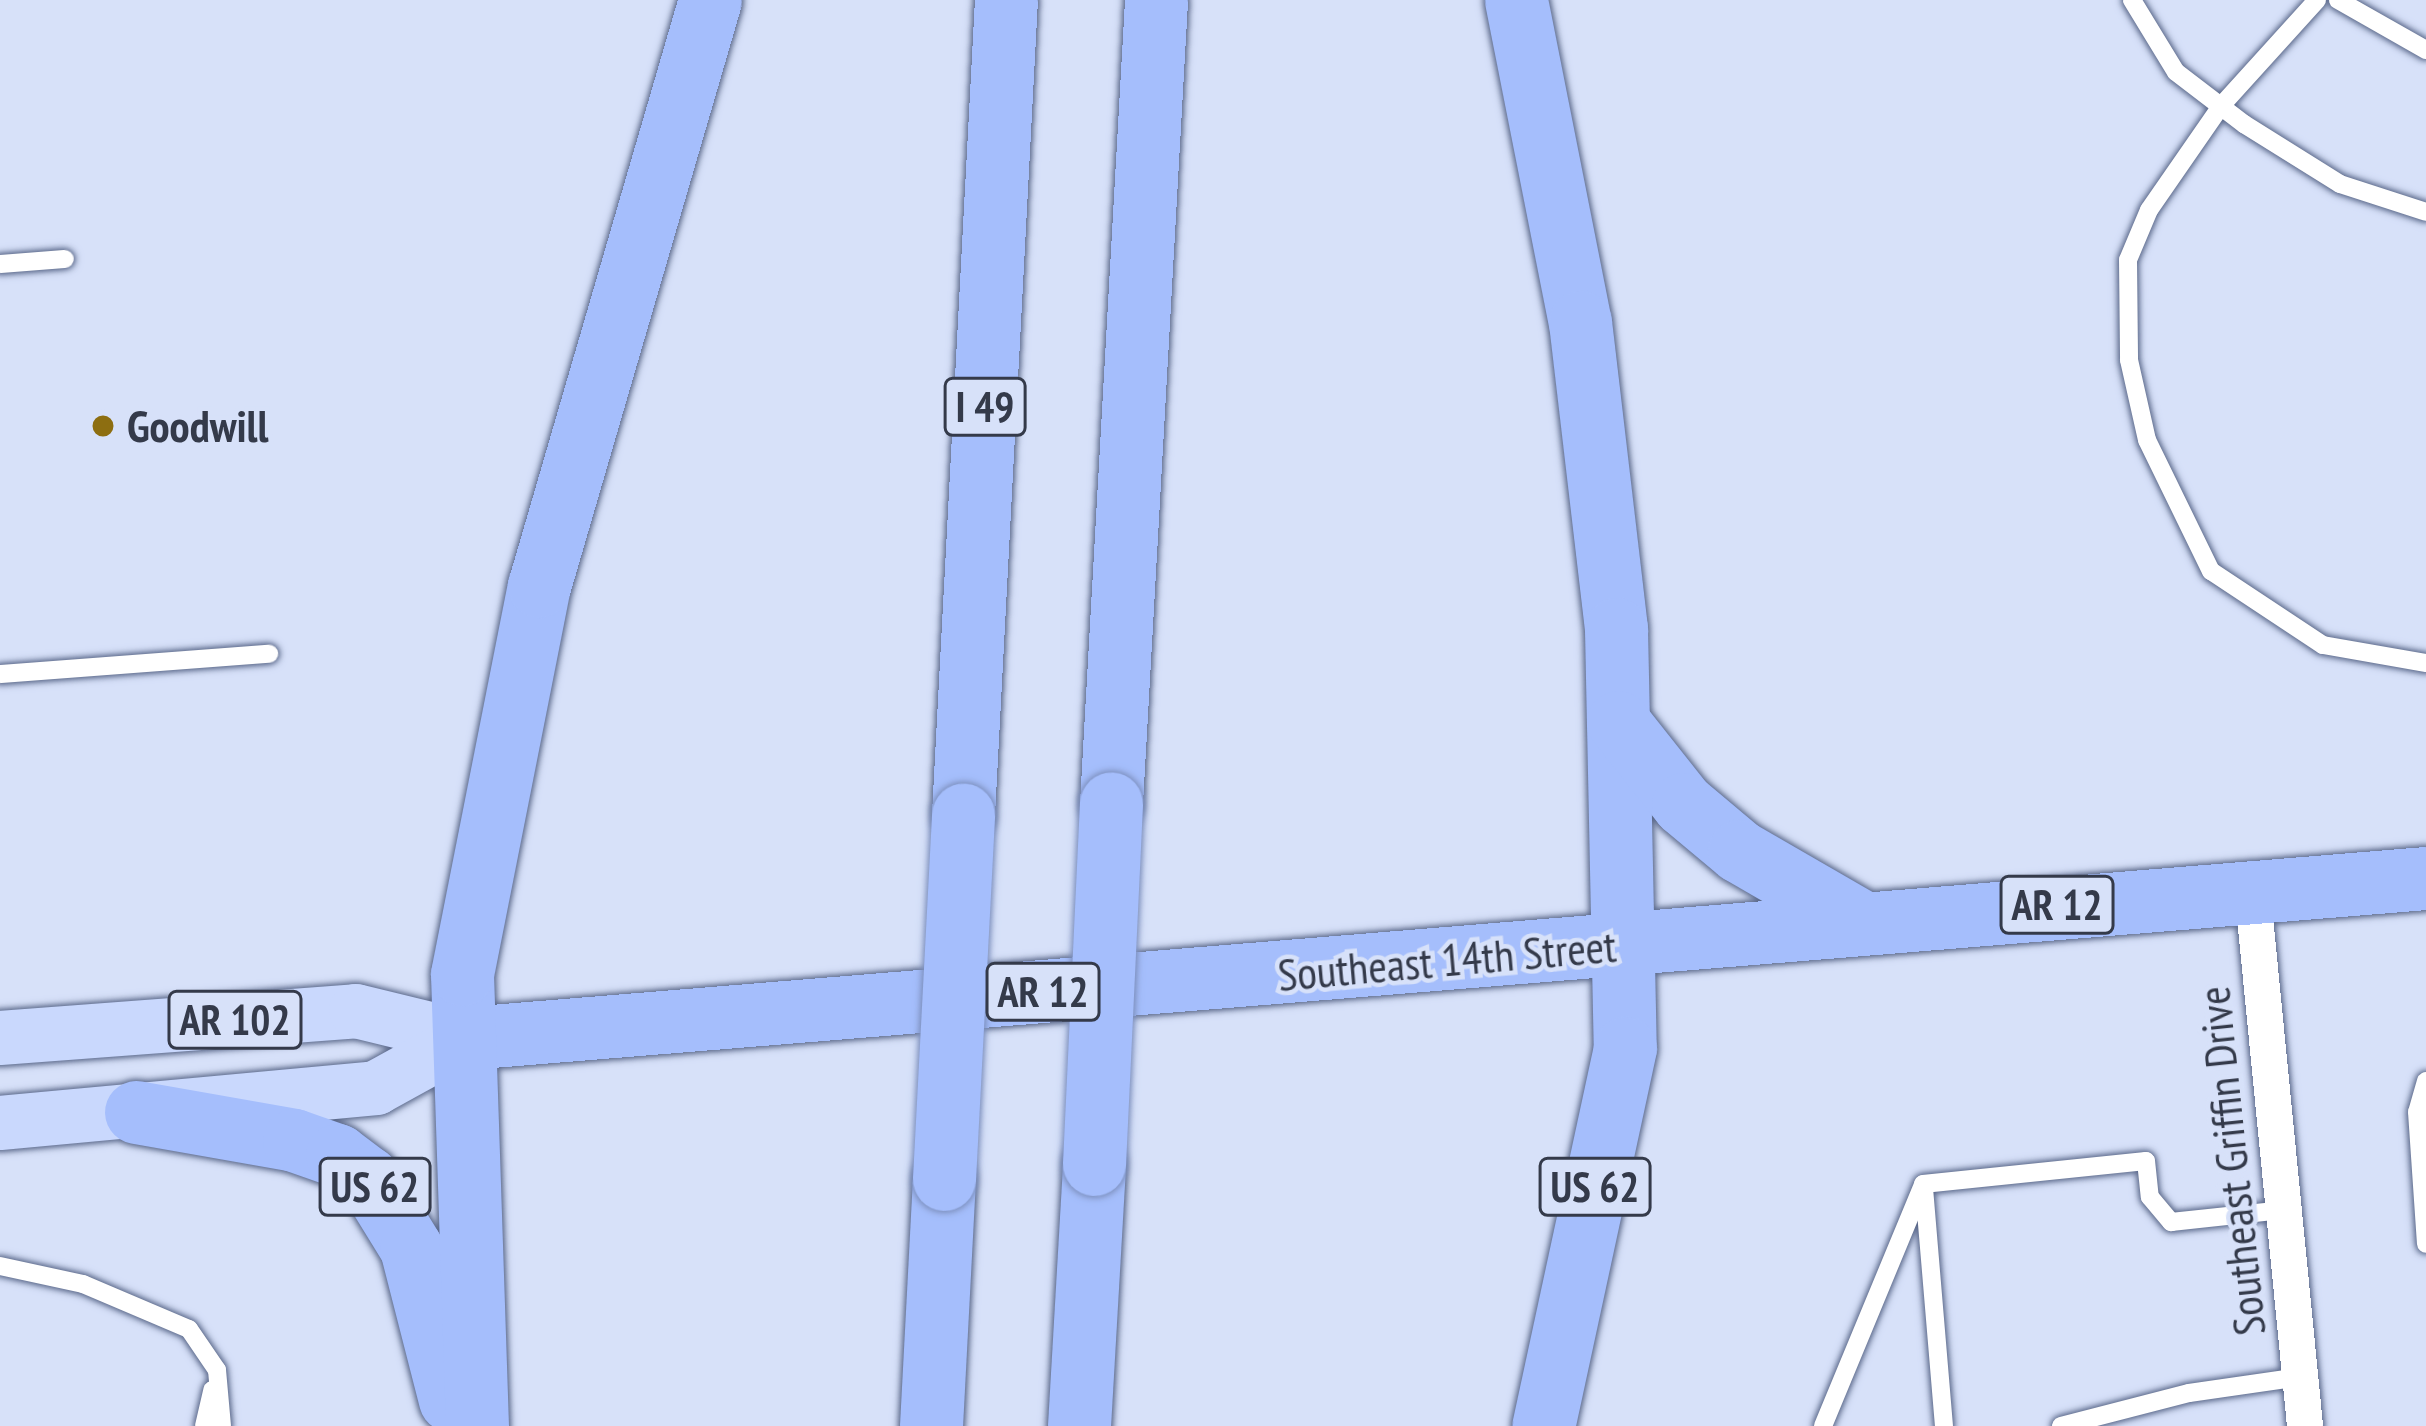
<!DOCTYPE html>
<style>
body{margin:0}
#map{position:relative;width:2426px;height:1426px;overflow:hidden;background:#d7e1f9;font-family:"PT Sans Narrow",sans-serif}
div>[style]{position:absolute}
.roads{filter:drop-shadow(0 0 3px #5a688a) drop-shadow(0 0 3px #5a688a)}
.lane>*{height:18px;margin:-9px;padding:0 9px;transform-origin:9px;border-radius:9px;background:#fff}
.street>*{height:36px;margin:-18px;padding:0 18px;transform-origin:18px;border-radius:18px;background:#fff}
.primary>*{height:54px;margin:-27px;padding:0 27px;transform-origin:27px;border-radius:27px;background:#c9d8fd}
.highway>*{height:63px;margin:-31.5px;padding:0 31.5px;transform-origin:31.5px;border-radius:31.5px;background:#a5befc}
.bridges{filter:drop-shadow(0 0 3px #7d90be) drop-shadow(0 0 3px #7d90be)}
.highway-bridge>*{height:63px;margin:-31.5px;padding:0 31.5px;transform-origin:31.5px;border-radius:31.5px;background:#a5befc}
.dots>*{width:33px;height:33px;translate:-50% -50%;box-sizing:border-box;border:6px solid #d7e1f9;border-radius:50%}
span{translate:-50% -50%;white-space:nowrap;text-align:center;line-height:1.15;-webkit-text-stroke:9px #d7e1f9;paint-order:stroke}
.shield-label span{padding:3px 9px;background:#d7e1f9;border:3px solid;border-radius:9px;-webkit-text-stroke-width:0}
.shield-label{font-size:42px;color:#343a4a;font-weight:700}
.poi-label{font-size:45px;color:#343a4a;font-weight:700}
.left{translate:0 -50%;text-align:left}
.street-label{font-size:45px;color:#343a4a}
</style>
<div id="map">
<div class="roads">
<div class="lane">
<i style="left:2132px;top:0;width:84px;rotate:58.6deg"></i>
<i style="left:2176px;top:72px;width:86px;rotate:37.4deg"></i>
<i style="left:2244px;top:124px;width:113px;rotate:32deg"></i>
<i style="left:2340px;top:184px;width:90px;rotate:18deg"></i>
<i style="left:2317px;top:0;width:143px;rotate:132.2deg"></i>
<i style="left:2221px;top:106px;width:126px;rotate:124.7deg"></i>
<i style="left:2149px;top:210px;width:54px;rotate:112.8deg"></i>
<i style="left:2128px;top:260px;width:100px;rotate:89.4deg"></i>
<i style="left:2129px;top:360px;width:82px;rotate:77.3deg"></i>
<i style="left:2147px;top:440px;width:146px;rotate:64deg"></i>
<i style="left:2211px;top:571px;width:134px;rotate:33.5deg"></i>
<i style="left:2323px;top:645px;width:105px;rotate:9.9deg"></i>
<i style="left:2338px;top:0;width:101px;rotate:29.6deg"></i>
<i style="left:0;top:264px;width:65px;rotate:-4.4deg"></i>
<i style="left:0;top:674px;width:270px;rotate:-4.3deg"></i>
<i style="left:2426px;top:1081px;width:32px;rotate:106deg"></i>
<i style="left:2417px;top:1112px;width:132px;rotate:86.1deg"></i>
<i style="left:1924px;top:1188px;width:239px;rotate:85.2deg"></i>
<i style="left:0;top:1266px;width:85px;rotate:12.2deg"></i>
<i style="left:83px;top:1284px;width:115px;rotate:23deg"></i>
<i style="left:189px;top:1329px;width:50px;rotate:55.7deg"></i>
<i style="left:217px;top:1370px;width:56px;rotate:84.9deg"></i>
<i style="left:204px;top:1426px;width:37px;rotate:-77deg"></i>
<i style="left:1823px;top:1426px;width:262px;rotate:-67.5deg"></i>
<i style="left:1923px;top:1184px;width:224px;rotate:-5.9deg"></i>
<i style="left:2146px;top:1161px;width:36px;rotate:84deg"></i>
<i style="left:2150px;top:1197px;width:33px;rotate:50deg"></i>
<i style="left:2171px;top:1222px;width:114px;rotate:-6.1deg"></i>
<i style="left:2061px;top:1426px;width:132px;rotate:-14.5deg"></i>
<i style="left:2189px;top:1393px;width:112px;rotate:-8.2deg"></i>
</div>
<div class="street">
<i style="left:2252px;top:887px;width:542px;rotate:84.38deg"></i>
</div>
<div class="primary">
<i style="left:0;top:1038px;width:357px;rotate:-4.3deg"></i>
<i style="left:356px;top:1011px;width:114px;rotate:13.7deg"></i>
<i style="left:0;top:1123px;width:378px;rotate:-5.3deg"></i>
<i style="left:376px;top:1088px;width:104px;rotate:-28.8deg"></i>
</div>
<div class="highway">
<i style="left:1516px;top:0;width:328px;rotate:78.8deg"></i>
<i style="left:1580px;top:322px;width:309px;rotate:83.3deg"></i>
<i style="left:1616px;top:629px;width:419px;rotate:88.8deg"></i>
<i style="left:1625px;top:1048px;width:387px;rotate:102.2deg"></i>
<i style="left:1618px;top:722px;width:105px;rotate:51.6deg"></i>
<i style="left:1683px;top:804px;width:73px;rotate:40deg"></i>
<i style="left:1739px;top:851px;width:142px;rotate:30deg"></i>
<i style="left:1111px;top:803px;width:804px;rotate:-86.79deg"></i>
<i style="left:963px;top:814px;width:815px;rotate:-86.98deg"></i>
<i style="left:467px;top:1038px;width:1966px;rotate:-4.67deg"></i>
<i style="left:136px;top:1112px;width:160px;rotate:10deg"></i>
<i style="left:294px;top:1140px;width:46px;rotate:19.2deg"></i>
<i style="left:337px;top:1155px;width:39px;rotate:37deg"></i>
<i style="left:368px;top:1178px;width:82px;rotate:58.4deg"></i>
<i style="left:411px;top:1248px;width:157px;rotate:75.6deg"></i>
<i style="left:477px;top:1426px;width:452px;rotate:-91.9deg"></i>
<i style="left:462px;top:974px;width:396px;rotate:-78.8deg"></i>
<i style="left:539px;top:586px;width:610px;rotate:-73.73deg"></i>
<i style="left:931px;top:1426px;width:247px;rotate:-87deg"></i>
<i style="left:1079px;top:1426px;width:262px;rotate:-86.7deg"></i>
</div>
</div>
<div class="bridges">
<div class="highway-bridge">
<i style="left:1094px;top:1164px;width:361px;rotate:-87.3deg"></i>
<i style="left:944px;top:1179px;width:365px;rotate:-87deg"></i>
</div>
</div>
<div class="dots">
<i style="left:103px;top:426px;background:#8d6e11"></i>
</div>
<div class="shield-label">
<span style="left:985px;top:407px">I 49</span>
<span style="left:2057px;top:905px">AR 12</span>
<span style="left:1043px;top:992px">AR 12</span>
<span style="left:235px;top:1020px">AR 102</span>
<span style="left:375px;top:1187px">US 62</span>
<span style="left:1595px;top:1187px">US 62</span>
</div>
<div class="poi-label">
<span class="left" style="left:127px;top:426px">Goodwill</span>
</div>
<div class="street-label">
<span style="left:1447px;top:960px;rotate:-5deg">Southeast 14th Street</span>
<span style="left:2231px;top:1161px;rotate:-96deg">Southeast Griffin Drive</span>
</div>
</div>
